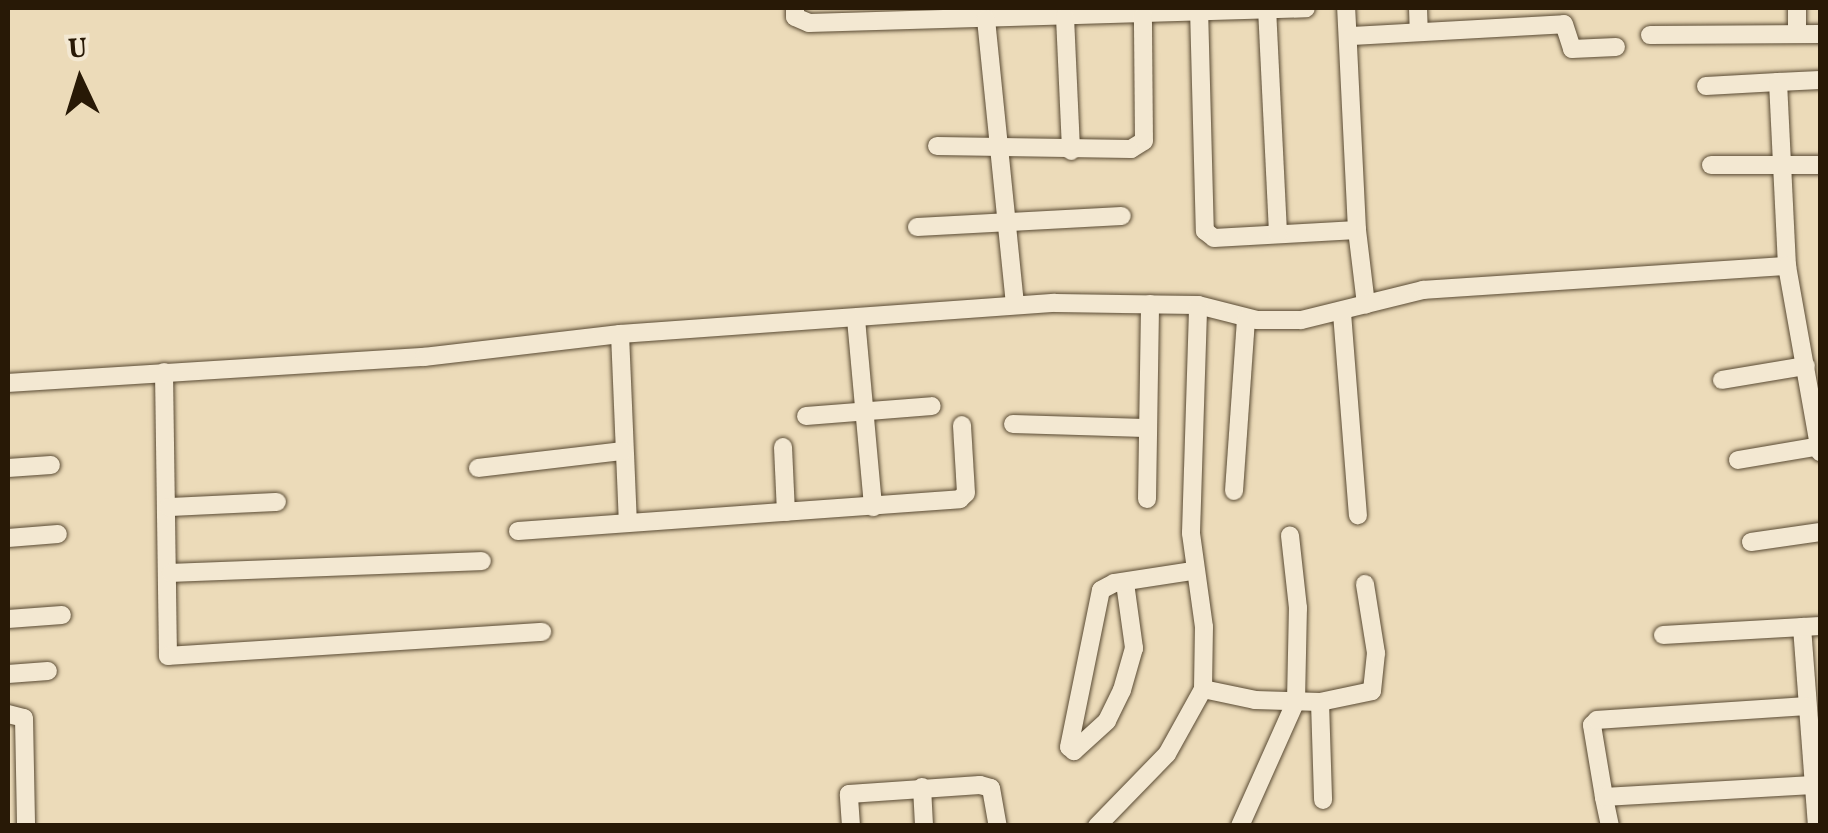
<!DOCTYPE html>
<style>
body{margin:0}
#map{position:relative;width:1828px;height:833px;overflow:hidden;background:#ecdbb9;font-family:Vollkorn,serif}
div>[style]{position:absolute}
.roads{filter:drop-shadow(0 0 2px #594a33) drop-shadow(0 0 2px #594a33)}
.minor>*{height:18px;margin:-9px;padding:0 9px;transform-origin:9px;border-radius:9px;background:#f3e8d2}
span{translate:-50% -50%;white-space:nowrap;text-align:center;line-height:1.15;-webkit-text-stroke:9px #f3e8d2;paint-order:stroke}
.frame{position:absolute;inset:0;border:10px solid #281906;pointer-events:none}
.north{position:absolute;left:30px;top:30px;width:100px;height:100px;-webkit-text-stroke:8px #f3e8d2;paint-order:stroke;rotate:356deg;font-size:28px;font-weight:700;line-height:40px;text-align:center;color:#281906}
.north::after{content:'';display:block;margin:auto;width:35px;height:45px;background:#281906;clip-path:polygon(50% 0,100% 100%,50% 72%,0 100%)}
</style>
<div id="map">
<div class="roads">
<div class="minor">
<i style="left:795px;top:8px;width:9px;rotate:90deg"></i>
<i style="left:795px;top:17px;width:15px;rotate:23deg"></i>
<i style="left:809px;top:23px;width:497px;rotate:-1.7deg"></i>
<i style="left:1199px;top:8px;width:223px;rotate:88.5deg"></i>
<i style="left:1205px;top:231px;width:11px;rotate:38deg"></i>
<i style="left:1214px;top:238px;width:143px;rotate:-3.2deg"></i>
<i style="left:1357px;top:230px;width:222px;rotate:-92.8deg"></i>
<i style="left:1267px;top:8px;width:226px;rotate:87.2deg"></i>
<i style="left:1418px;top:8px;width:23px;rotate:88deg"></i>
<i style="left:1065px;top:17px;width:134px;rotate:87.4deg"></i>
<i style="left:986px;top:19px;width:287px;rotate:84.2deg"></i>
<i style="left:1797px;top:34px;width:26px;rotate:-90deg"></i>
<i style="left:1650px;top:35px;width:170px;rotate:-0.3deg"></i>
<i style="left:1352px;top:36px;width:212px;rotate:-3.2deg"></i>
<i style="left:1564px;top:24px;width:26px;rotate:72deg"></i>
<i style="left:1572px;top:49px;width:44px;rotate:-2.6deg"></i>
<i style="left:1778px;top:82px;width:42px;rotate:-2.7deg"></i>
<i style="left:1706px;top:86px;width:72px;rotate:-3.2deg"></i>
<i style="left:1778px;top:82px;width:184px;rotate:87.2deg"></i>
<i style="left:937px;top:146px;width:194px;rotate:0.9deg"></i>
<i style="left:1131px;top:149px;width:15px;rotate:-32deg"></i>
<i style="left:1144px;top:141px;width:125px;rotate:-90.5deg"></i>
<i style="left:1711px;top:165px;width:109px"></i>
<i style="left:917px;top:227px;width:205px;rotate:-3.1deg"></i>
<i style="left:1357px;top:230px;width:75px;rotate:83.1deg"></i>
<i style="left:1342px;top:313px;width:203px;rotate:85.5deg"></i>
<i style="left:856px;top:319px;width:189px;rotate:84.8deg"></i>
<i style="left:620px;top:334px;width:188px;rotate:87.6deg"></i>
<i style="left:164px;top:372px;width:284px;rotate:89.2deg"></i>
<i style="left:168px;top:656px;width:375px;rotate:-3.7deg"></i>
<i style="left:1722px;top:380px;width:85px;rotate:-9.5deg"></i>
<i style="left:8px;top:383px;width:417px;rotate:-3.6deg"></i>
<i style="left:424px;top:357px;width:197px;rotate:-6.7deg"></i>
<i style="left:620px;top:334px;width:436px;rotate:-4.1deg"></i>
<i style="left:1055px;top:303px;width:143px;rotate:0.8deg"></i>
<i style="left:1198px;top:305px;width:61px;rotate:14.3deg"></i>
<i style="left:1257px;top:320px;width:44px"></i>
<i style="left:1301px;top:320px;width:126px;rotate:-13.8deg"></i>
<i style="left:1423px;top:290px;width:365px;rotate:-3.8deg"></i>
<i style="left:1787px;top:266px;width:189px;rotate:79.9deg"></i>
<i style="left:806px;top:416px;width:126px;rotate:-4.5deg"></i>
<i style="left:1013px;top:424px;width:132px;rotate:1.7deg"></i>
<i style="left:783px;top:447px;width:65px;rotate:87.4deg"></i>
<i style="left:1738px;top:460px;width:83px;rotate:-9.7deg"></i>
<i style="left:8px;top:468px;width:43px;rotate:-4deg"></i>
<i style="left:478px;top:468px;width:146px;rotate:-6.7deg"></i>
<i style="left:1234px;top:491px;width:173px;rotate:-86deg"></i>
<i style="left:1147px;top:499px;width:195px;rotate:-89.1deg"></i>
<i style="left:169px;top:507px;width:108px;rotate:-2.7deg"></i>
<i style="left:518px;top:531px;width:443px;rotate:-4.1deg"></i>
<i style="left:960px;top:499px;width:8px;rotate:-45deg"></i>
<i style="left:966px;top:493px;width:68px;rotate:-93.4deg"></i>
<i style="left:8px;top:538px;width:50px;rotate:-4.6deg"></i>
<i style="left:1751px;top:542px;width:70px;rotate:-8.2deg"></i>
<i style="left:171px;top:573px;width:311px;rotate:-2.2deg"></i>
<i style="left:1125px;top:583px;width:66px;rotate:82.1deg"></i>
<i style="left:1134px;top:648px;width:44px;rotate:105.9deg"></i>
<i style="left:1122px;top:690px;width:34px;rotate:116deg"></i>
<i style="left:1107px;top:721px;width:45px;rotate:137.7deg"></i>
<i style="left:1074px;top:751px;width:6px;rotate:-141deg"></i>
<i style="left:1069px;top:747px;width:160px;rotate:-78.5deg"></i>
<i style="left:1101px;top:590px;width:15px;rotate:-28deg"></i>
<i style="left:1114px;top:583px;width:79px;rotate:-8.7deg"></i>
<i style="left:8px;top:619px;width:54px;rotate:-4.2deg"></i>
<i style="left:1802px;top:627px;width:200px;rotate:85.7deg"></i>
<i style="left:1663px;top:635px;width:157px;rotate:-3.3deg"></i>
<i style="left:8px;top:674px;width:40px;rotate:-4.3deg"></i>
<i style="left:1203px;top:689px;width:53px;rotate:11.9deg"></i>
<i style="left:1255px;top:700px;width:65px;rotate:1.8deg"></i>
<i style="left:1320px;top:702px;width:53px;rotate:-11.9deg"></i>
<i style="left:1372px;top:691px;width:38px;rotate:-84deg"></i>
<i style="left:1376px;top:653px;width:70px;rotate:-99.1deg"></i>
<i style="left:1320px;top:702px;width:98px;rotate:88.2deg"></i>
<i style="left:8px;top:714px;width:16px;rotate:14deg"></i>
<i style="left:24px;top:718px;width:108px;rotate:88.9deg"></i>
<i style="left:922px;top:787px;width:39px;rotate:87deg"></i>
<i style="left:1604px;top:797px;width:73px;rotate:-99.5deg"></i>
<i style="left:1592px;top:725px;width:7px;rotate:-45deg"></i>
<i style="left:1597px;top:720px;width:209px;rotate:-3.8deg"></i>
<i style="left:851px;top:826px;width:32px;rotate:-94deg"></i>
<i style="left:849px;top:794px;width:131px;rotate:-3.9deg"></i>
<i style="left:980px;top:785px;width:11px;rotate:15deg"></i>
<i style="left:991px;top:788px;width:39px;rotate:80deg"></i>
<i style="left:1097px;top:826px;width:100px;rotate:-45.8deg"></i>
<i style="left:1167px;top:754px;width:74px;rotate:-61deg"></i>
<i style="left:1203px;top:689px;width:62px;rotate:-89.1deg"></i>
<i style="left:1204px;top:627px;width:95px;rotate:-97.9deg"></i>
<i style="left:1191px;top:533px;width:228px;rotate:-88.2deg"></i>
<i style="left:1240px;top:826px;width:137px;rotate:-65.9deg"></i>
<i style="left:1296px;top:701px;width:93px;rotate:-88.8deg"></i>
<i style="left:1298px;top:608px;width:73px;rotate:-96.3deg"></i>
<i style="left:1610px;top:826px;width:30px;rotate:-102deg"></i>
<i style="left:1604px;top:797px;width:209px;rotate:-3.3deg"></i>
</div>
</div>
<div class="frame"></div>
<div class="north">U</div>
</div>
